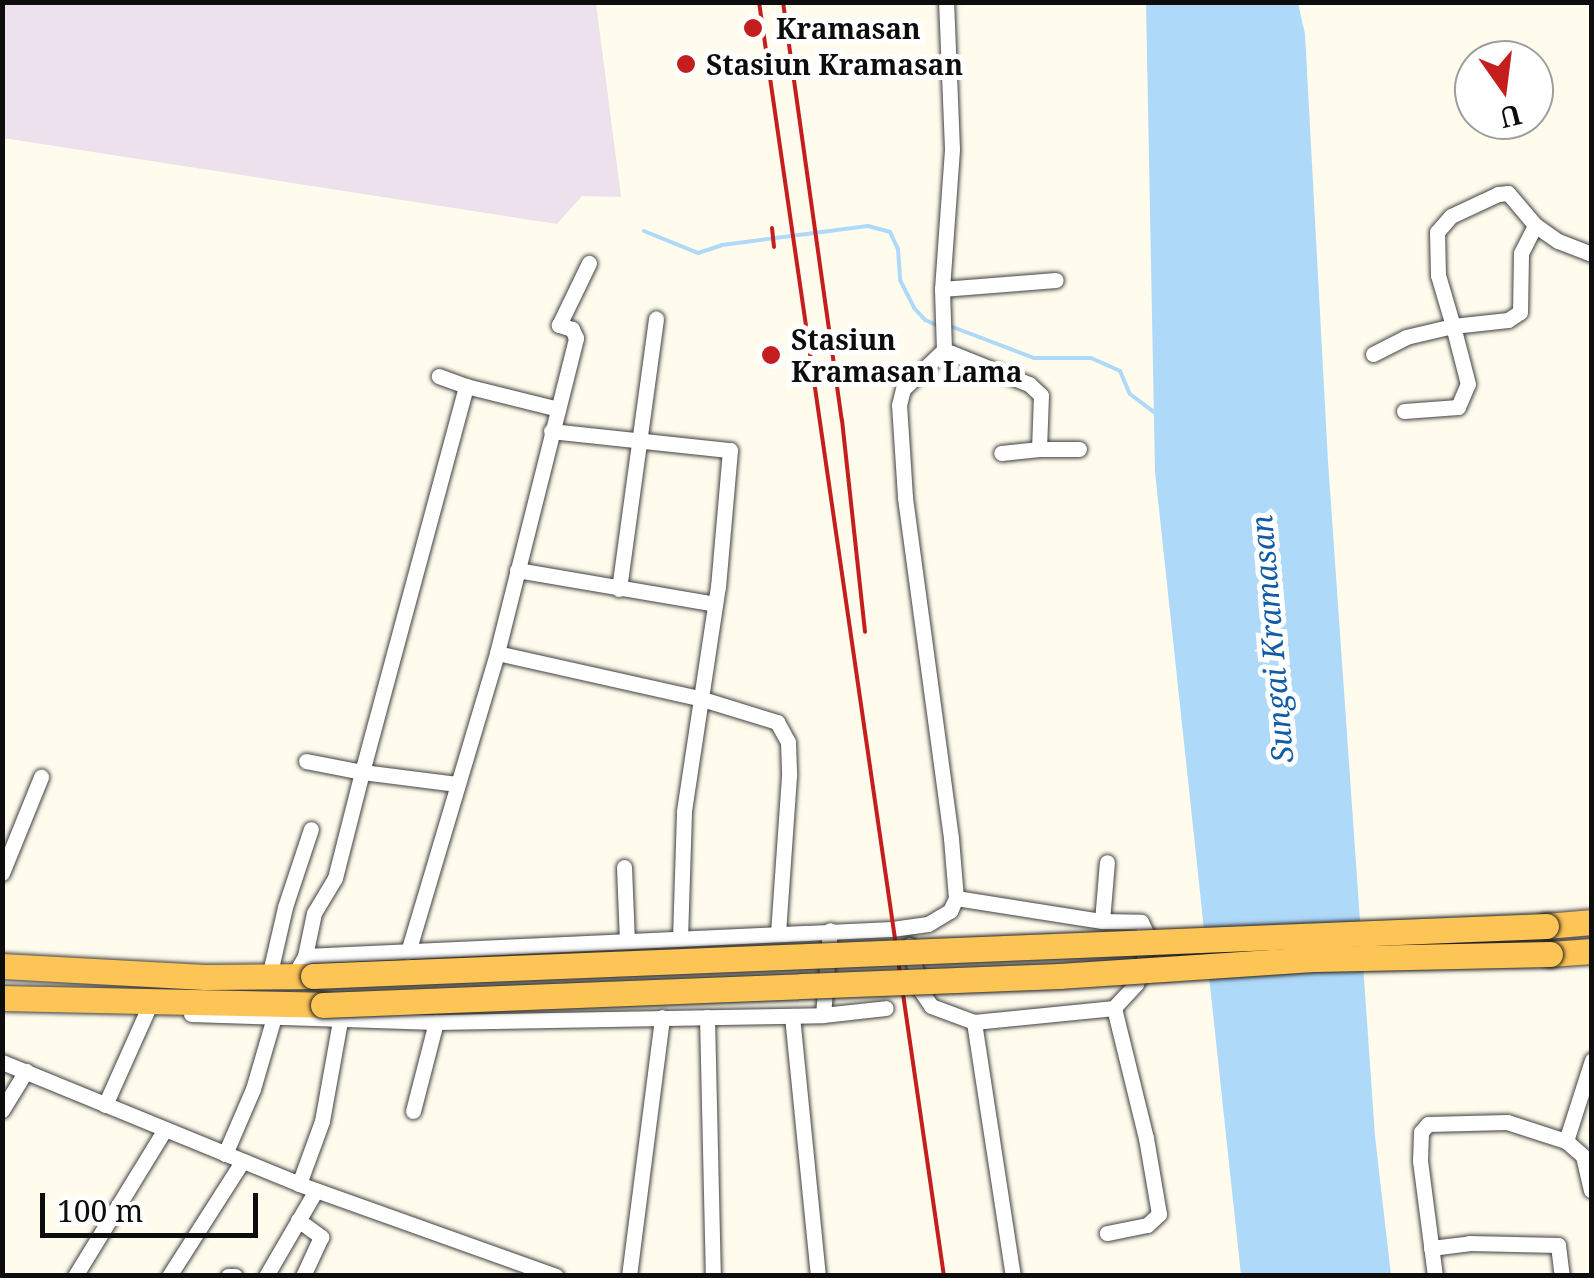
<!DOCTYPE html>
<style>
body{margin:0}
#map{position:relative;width:1594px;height:1278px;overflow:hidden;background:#fffced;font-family:"Noto Serif",serif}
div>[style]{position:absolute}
.industrial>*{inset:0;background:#ece1ec}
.water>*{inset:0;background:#afd9f9}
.stream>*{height:4px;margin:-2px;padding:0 2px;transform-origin:2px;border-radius:2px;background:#afd9f9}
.roads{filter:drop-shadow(0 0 2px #404040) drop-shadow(0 0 2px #404040)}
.minor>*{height:15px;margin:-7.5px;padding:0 7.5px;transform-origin:7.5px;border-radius:7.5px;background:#fff}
.trunk>*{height:25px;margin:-12.5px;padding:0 12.5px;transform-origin:12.5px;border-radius:12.5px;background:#fdc456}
.rail>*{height:4px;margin:-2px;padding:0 2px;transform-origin:2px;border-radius:2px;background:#c41f1e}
.bridges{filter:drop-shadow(0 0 2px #1e1e1e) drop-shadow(0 0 2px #1e1e1e)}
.trunk-bridge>*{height:25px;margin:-12.5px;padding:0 12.5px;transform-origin:12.5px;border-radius:12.5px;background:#fdc456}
.dots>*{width:28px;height:28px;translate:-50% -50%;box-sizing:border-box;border:5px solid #fff;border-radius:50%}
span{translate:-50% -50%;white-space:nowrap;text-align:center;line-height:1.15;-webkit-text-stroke:10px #fff;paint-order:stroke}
.poi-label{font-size:28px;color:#0d0d0d;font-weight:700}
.left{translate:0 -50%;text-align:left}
.water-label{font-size:30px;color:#105ca5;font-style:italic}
.frame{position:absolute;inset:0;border:5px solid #0d0d0d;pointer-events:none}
.north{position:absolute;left:1454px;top:40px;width:100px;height:100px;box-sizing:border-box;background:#fff;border:2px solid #9e9e9e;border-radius:50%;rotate:166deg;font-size:28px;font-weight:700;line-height:40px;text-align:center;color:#0d0d0d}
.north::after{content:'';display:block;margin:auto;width:35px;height:45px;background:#c41f1e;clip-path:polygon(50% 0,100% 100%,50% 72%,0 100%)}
.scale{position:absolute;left:40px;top:1193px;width:218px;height:45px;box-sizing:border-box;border:5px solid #0d0d0d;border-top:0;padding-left:12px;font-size:30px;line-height:35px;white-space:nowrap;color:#0d0d0d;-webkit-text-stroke:8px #fff;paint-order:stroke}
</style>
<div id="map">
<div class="industrial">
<i style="clip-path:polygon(2px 3px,596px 3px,621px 197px,582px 196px,557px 224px,3px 138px)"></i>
</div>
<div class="water">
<i style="clip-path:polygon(1146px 3px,1298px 3px,1305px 34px,1328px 461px,1375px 1136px,1391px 1275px,1241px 1275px,1155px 472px)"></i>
</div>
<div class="stream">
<i style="left:644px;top:231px;width:58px;rotate:22.2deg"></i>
<i style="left:698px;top:253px;width:25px;rotate:-18deg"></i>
<i style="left:722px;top:245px;width:147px;rotate:-7.4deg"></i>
<i style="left:868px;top:226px;width:23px;rotate:15deg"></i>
<i style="left:890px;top:232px;width:19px;rotate:65deg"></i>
<i style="left:898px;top:249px;width:31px;rotate:86deg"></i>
<i style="left:900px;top:280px;width:31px;rotate:63deg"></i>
<i style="left:914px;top:308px;width:16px;rotate:47deg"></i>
<i style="left:925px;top:320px;width:17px;rotate:24deg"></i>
<i style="left:950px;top:326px;width:90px;rotate:20.9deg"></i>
<i style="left:1034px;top:358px;width:57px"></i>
<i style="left:1091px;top:358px;width:32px;rotate:24deg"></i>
<i style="left:1120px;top:371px;width:25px;rotate:67deg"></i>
<i style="left:1130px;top:394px;width:31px;rotate:37deg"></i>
</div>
<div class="roads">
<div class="minor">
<i style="left:942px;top:289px;width:114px;rotate:-4.5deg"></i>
<i style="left:944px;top:350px;width:92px;rotate:21.8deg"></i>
<i style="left:1029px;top:384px;width:16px;rotate:43deg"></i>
<i style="left:1041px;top:395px;width:54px;rotate:92.1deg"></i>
<i style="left:1039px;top:449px;width:38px;rotate:174deg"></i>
<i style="left:1373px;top:354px;width:37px;rotate:-27deg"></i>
<i style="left:1406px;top:337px;width:48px;rotate:-13.2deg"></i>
<i style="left:1453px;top:326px;width:53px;rotate:-106.4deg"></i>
<i style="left:1438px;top:275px;width:43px;rotate:-91.3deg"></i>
<i style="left:1437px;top:232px;width:21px;rotate:-49deg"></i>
<i style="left:1451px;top:216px;width:52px;rotate:-25.1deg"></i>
<i style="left:1498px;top:194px;width:10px;rotate:-6deg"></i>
<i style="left:1508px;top:193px;width:42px;rotate:49.8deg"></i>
<i style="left:1535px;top:225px;width:28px;rotate:35deg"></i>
<i style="left:1558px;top:241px;width:36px;rotate:21deg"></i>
<i style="left:466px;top:386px;width:95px;rotate:14deg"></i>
<i style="left:1404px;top:411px;width:54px;rotate:-4.2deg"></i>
<i style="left:1458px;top:407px;width:25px;rotate:-67deg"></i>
<i style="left:1468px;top:384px;width:60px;rotate:-104.5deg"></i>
<i style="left:1453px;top:326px;width:55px;rotate:-6.2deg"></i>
<i style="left:1508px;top:320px;width:14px;rotate:-34deg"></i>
<i style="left:1520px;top:312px;width:59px;rotate:-89deg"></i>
<i style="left:1521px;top:253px;width:31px;rotate:-63deg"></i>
<i style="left:551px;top:431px;width:180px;rotate:6.1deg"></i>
<i style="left:730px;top:450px;width:137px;rotate:95deg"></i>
<i style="left:718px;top:586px;width:229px;rotate:98.6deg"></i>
<i style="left:684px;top:812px;width:126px;rotate:91.8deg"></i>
<i style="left:1039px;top:449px;width:40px"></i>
<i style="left:517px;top:570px;width:201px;rotate:9.7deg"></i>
<i style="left:619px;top:589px;width:273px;rotate:-82.2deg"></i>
<i style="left:497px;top:653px;width:207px;rotate:12.6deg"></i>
<i style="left:699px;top:698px;width:82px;rotate:17.1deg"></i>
<i style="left:777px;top:722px;width:23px;rotate:61deg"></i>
<i style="left:788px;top:742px;width:34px;rotate:88deg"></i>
<i style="left:789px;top:776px;width:158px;rotate:94deg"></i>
<i style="left:306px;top:761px;width:57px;rotate:11.1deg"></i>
<i style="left:362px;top:772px;width:400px;rotate:-74.9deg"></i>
<i style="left:466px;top:386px;width:29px;rotate:-160deg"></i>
<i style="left:624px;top:867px;width:74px;rotate:87.7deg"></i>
<i style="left:2px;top:873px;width:104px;rotate:-67.9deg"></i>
<i style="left:956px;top:898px;width:148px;rotate:9deg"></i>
<i style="left:1102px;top:921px;width:39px;rotate:1deg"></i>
<i style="left:1141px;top:922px;width:14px;rotate:65deg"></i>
<i style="left:1147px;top:935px;width:30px;rotate:98deg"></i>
<i style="left:1143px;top:965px;width:20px;rotate:110deg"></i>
<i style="left:1136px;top:984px;width:33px;rotate:133deg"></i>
<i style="left:1102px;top:921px;width:59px;rotate:-85.2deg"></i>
<i style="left:909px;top:945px;width:48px;rotate:75.4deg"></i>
<i style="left:921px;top:991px;width:18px;rotate:56deg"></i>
<i style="left:931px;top:1006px;width:46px;rotate:20.4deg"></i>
<i style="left:974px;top:1022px;width:141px;rotate:-5.7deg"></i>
<i style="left:1114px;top:1008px;width:134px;rotate:76.2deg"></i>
<i style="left:1146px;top:1138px;width:77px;rotate:80.3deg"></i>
<i style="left:1159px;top:1214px;width:16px;rotate:137deg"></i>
<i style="left:1147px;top:1225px;width:41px;rotate:168.7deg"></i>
<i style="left:408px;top:952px;width:312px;rotate:-73.4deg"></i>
<i style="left:497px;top:653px;width:325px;rotate:-75.9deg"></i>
<i style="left:576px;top:338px;width:10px;rotate:-114deg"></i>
<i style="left:572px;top:329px;width:14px;rotate:-163deg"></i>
<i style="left:559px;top:325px;width:69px;rotate:-64.2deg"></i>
<i style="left:305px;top:956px;width:44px;rotate:-78.2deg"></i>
<i style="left:314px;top:913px;width:41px;rotate:-59deg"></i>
<i style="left:335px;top:878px;width:109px;rotate:-75.7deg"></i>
<i style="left:362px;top:772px;width:96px;rotate:7.2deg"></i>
<i style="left:269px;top:977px;width:72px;rotate:-77.1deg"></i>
<i style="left:285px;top:907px;width:82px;rotate:-71.6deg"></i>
<i style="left:293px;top:977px;width:24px;rotate:-60deg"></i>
<i style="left:305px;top:956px;width:588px;rotate:-2.63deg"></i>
<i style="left:892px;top:929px;width:36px;rotate:-8deg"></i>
<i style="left:928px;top:924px;width:26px;rotate:-31deg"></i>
<i style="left:950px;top:911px;width:14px;rotate:-65deg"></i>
<i style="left:956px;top:898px;width:60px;rotate:-94.8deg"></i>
<i style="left:951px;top:838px;width:344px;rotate:-97.7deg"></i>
<i style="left:905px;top:497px;width:92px;rotate:-93.7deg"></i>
<i style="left:899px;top:405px;width:16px;rotate:-76deg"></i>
<i style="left:903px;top:389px;width:57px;rotate:-43.6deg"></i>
<i style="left:944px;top:350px;width:61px;rotate:-91.9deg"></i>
<i style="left:942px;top:289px;width:140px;rotate:-85.9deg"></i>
<i style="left:952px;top:149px;width:147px;rotate:-92.3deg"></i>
<i style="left:191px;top:1014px;width:245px;rotate:1.9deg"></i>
<i style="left:436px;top:1022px;width:387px;rotate:-1deg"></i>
<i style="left:823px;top:1015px;width:85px;rotate:-85.3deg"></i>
<i style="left:823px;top:1015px;width:63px;rotate:-6.3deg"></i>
<i style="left:792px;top:1016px;width:261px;rotate:84.3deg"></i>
<i style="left:707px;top:1017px;width:259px;rotate:88.7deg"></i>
<i style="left:974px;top:1022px;width:257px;rotate:81.3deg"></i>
<i style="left:2px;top:1062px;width:321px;rotate:22.3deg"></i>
<i style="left:299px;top:1184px;width:273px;rotate:19.7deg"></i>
<i style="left:105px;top:1105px;width:103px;rotate:-65.9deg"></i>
<i style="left:2px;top:1110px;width:46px;rotate:-58.4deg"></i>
<i style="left:413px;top:1111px;width:92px;rotate:-75.5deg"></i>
<i style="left:1566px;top:1141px;width:85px;rotate:-72.2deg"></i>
<i style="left:225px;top:1154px;width:71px;rotate:-66.7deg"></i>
<i style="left:253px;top:1089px;width:75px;rotate:-73.7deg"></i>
<i style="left:299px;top:1184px;width:67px;rotate:-69.9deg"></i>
<i style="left:322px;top:1121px;width:102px;rotate:-79.8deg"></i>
<i style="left:298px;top:1220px;width:29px;rotate:36deg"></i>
<i style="left:321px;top:1237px;width:43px;rotate:114.8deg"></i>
<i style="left:1431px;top:1248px;width:38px;rotate:-7deg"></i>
<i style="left:1469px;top:1243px;width:89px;rotate:1.3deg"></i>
<i style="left:1558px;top:1245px;width:31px;rotate:83deg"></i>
<i style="left:75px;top:1276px;width:172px;rotate:-58.5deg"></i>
<i style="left:169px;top:1276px;width:135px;rotate:-57.4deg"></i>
<i style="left:228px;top:1276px;width:7px"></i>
<i style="left:266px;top:1276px;width:99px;rotate:-59.8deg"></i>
<i style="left:629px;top:1276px;width:261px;rotate:-82.7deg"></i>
<i style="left:1435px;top:1276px;width:116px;rotate:-97.4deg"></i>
<i style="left:1420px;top:1161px;width:29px;rotate:-88deg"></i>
<i style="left:1421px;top:1132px;width:11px;rotate:-49deg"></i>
<i style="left:1428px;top:1124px;width:79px;rotate:-1.5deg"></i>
<i style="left:1507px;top:1122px;width:62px;rotate:17.9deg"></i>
<i style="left:1566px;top:1141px;width:23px;rotate:41deg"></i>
<i style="left:1583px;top:1156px;width:35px;rotate:77deg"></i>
</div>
<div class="trunk">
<i style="left:1546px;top:926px;width:46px;rotate:-5deg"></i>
<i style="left:1550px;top:954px;width:42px;rotate:-4.1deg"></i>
<i style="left:2px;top:966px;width:203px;rotate:3.1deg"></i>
<i style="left:205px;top:977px;width:108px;rotate:-0.5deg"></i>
<i style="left:2px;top:998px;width:321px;rotate:1.2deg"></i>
</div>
</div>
<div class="rail">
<i style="left:759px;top:2px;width:1287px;rotate:81.74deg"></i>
<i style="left:783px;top:2px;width:422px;rotate:82deg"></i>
<i style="left:842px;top:420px;width:213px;rotate:83.8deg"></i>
<i style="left:772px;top:228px;width:19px;rotate:84deg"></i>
</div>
<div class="bridges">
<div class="trunk-bridge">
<i style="left:313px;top:976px;width:1234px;rotate:-2.32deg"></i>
<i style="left:323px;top:1005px;width:737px;rotate:-2.26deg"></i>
<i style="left:1059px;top:976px;width:258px;rotate:-3.8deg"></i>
<i style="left:1316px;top:959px;width:234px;rotate:-1.2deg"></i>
</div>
</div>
<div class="dots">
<i style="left:753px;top:28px;background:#c41f1e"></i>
<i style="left:686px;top:64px;background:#c41f1e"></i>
<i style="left:771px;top:355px;background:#c41f1e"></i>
</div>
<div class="poi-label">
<span class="left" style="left:776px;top:28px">Kramasan</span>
<span class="left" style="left:706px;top:64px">Stasiun Kramasan</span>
<span class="left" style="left:791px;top:355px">Stasiun<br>Kramasan Lama</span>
</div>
<div class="water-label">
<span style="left:1272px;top:639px;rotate:-95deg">Sungai Kramasan</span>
</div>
<div class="frame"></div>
<div class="north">U</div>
<div class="scale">100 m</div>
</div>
